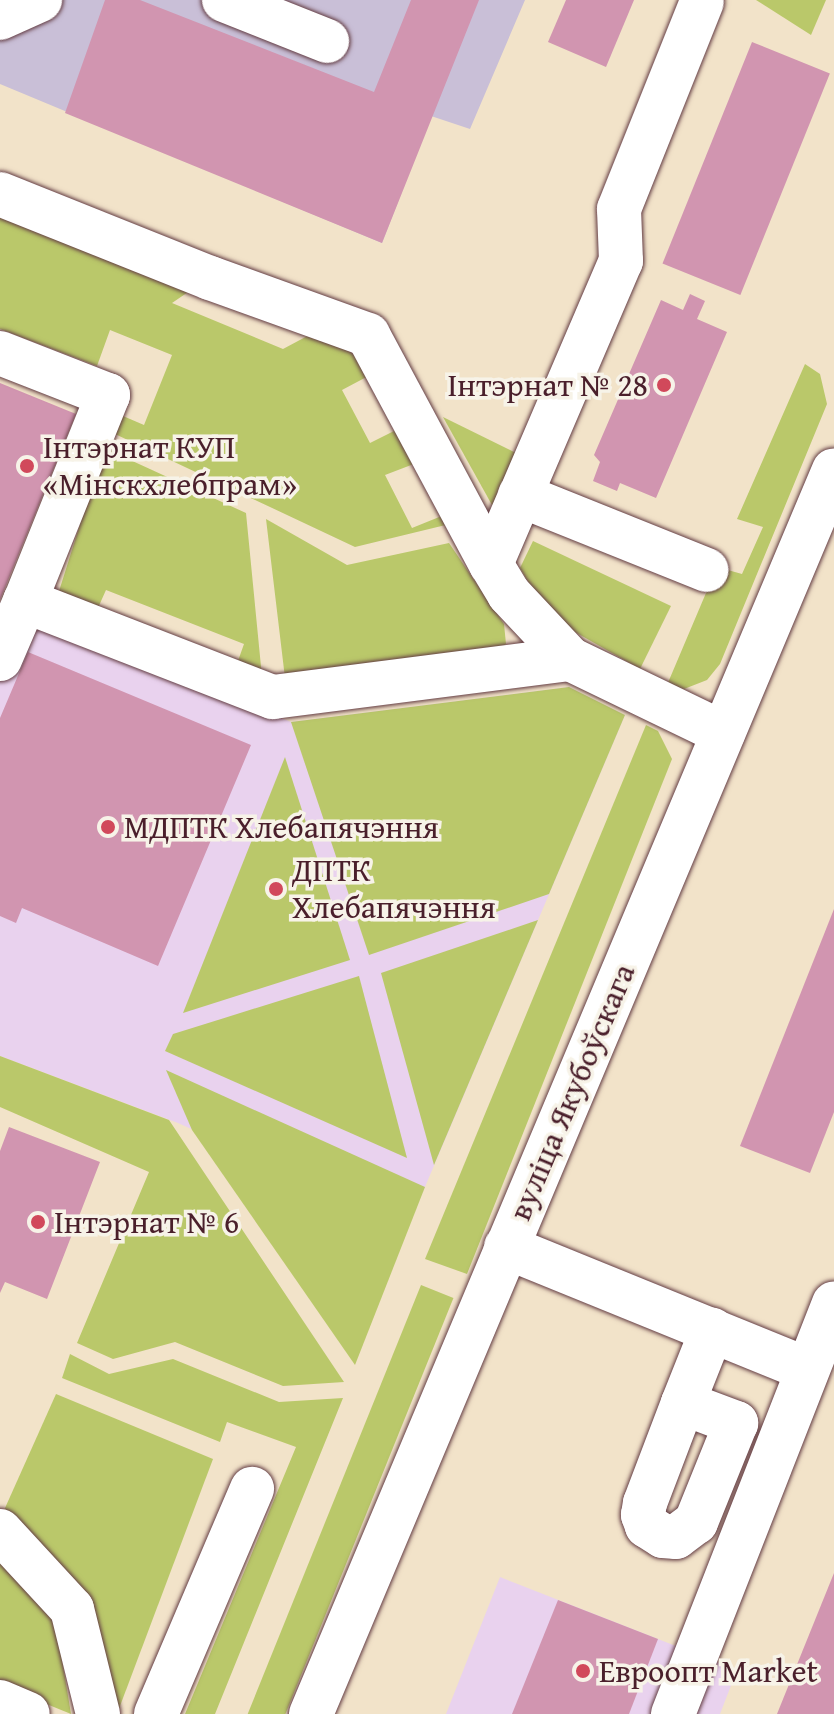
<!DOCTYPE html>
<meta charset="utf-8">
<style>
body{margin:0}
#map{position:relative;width:834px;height:1714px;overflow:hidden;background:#f2e3c9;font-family:"Gentium Book Plus",serif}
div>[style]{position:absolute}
.built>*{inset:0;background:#e9d2ee}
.industrial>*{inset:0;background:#c9bfd7}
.green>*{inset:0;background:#bac86a;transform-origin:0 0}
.building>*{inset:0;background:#d195b0;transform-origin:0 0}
.roads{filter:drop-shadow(0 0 2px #633c43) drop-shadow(0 0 2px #633c43)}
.minor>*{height:44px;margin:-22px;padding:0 22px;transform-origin:22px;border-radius:22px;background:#fff}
.major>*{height:44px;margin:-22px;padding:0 22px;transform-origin:22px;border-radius:22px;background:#fff}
.dots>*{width:22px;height:22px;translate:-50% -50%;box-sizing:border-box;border:4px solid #f7f3e8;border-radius:50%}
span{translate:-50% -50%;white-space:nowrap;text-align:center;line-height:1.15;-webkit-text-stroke:7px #f7f3e8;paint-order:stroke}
.poi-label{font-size:32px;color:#4a1f2b}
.right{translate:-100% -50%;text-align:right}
.left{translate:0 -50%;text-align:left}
.street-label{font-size:32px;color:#4a1f2b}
</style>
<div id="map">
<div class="built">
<i style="clip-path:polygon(0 602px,291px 722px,569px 687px,625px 715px,408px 1227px,178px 1123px,0 1056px)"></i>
<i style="clip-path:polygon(500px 1577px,737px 1670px,720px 1714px,446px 1714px)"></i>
</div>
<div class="industrial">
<i style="clip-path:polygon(0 0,525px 0,470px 129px,431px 116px,382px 243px,0 84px)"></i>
</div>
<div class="green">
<i style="clip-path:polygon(756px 0,826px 0,811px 35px)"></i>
<i style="clip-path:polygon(0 208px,197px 286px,172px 303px,283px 349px,313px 333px,338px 341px,374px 373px,342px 390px,370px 443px,398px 429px,419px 462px,385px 475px,412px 528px,454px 511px,458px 522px,355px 547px,115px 434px,123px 416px,144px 425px,172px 355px,110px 330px,97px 366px,0 329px)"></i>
<i style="clip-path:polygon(805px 364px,820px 374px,827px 404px,720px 664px,707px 680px,684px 689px,667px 685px,717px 567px,742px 574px,763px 527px,737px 519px)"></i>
<i style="clip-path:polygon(443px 417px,524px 457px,497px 514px)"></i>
<i style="clip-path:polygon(104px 448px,246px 513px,263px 687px,234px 672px,244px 644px,106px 590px,93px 619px,55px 604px)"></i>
<i style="clip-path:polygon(266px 519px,347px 565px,449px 543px,504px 624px,506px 644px,491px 656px,285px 678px)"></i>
<i style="clip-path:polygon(533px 541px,671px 606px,640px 669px,568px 628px,538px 598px,520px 568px)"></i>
<i style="clip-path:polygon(569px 687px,625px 715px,549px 894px,369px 955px,291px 722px)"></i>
<i style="clip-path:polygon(646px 725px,658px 731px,672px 759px,467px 1274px,425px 1259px)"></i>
<i style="clip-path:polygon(285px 757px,350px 960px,183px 1013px)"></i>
<i style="clip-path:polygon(538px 920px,434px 1165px,381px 973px)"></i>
<i style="clip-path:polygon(359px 976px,407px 1158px,165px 1051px,173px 1034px)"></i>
<i style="clip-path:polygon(0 1056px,169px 1120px,344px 1382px,283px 1386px,175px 1342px,113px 1359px,77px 1343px,149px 1172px,0 1107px)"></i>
<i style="clip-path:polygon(166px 1070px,425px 1187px,355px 1365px,192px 1130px)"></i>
<i style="left:421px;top:1285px;width:35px;height:467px;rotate:22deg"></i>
<i style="clip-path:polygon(70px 1354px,109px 1374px,173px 1359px,279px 1402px,343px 1398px,215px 1714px,185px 1714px,296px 1447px,227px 1422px,220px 1442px,62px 1378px)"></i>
<i style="clip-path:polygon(56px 1394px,213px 1459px,117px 1714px,1px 1517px)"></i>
<i style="clip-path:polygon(0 1551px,55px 1617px,71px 1714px,0 1685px)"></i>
</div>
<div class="building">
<i style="clip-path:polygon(105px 0,140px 0,374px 92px,411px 0,479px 0,382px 243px,65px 113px)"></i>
<i style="clip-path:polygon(566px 0,634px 0,606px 67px,548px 42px)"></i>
<i style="left:752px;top:42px;width:84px;height:239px;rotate:22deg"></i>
<i style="clip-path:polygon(690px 294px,705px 301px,697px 319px,727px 332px,656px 498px,620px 483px,617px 491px,593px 481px,600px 462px,594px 455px,661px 300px,683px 310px)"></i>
<i style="clip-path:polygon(0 383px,76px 414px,0 600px)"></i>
<i style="clip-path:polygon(28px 652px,251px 745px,158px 966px,22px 908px,16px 923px,0 916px,0 718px)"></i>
<i style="clip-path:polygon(834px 909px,834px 1112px,810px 1173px,740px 1146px)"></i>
<i style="clip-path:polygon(9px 1127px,100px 1162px,47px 1299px,5px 1282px,0 1293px,0 1151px)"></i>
<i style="clip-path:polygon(834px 1573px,834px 1714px,777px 1714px)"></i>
<i style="clip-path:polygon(558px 1600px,658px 1639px,629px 1714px,512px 1714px)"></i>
</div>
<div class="roads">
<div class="minor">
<i style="left:224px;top:0;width:111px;rotate:21.7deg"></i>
<i style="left:0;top:18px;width:44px;rotate:-24.2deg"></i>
<i style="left:0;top:194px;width:226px;rotate:21.8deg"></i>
<i style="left:210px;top:278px;width:168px;rotate:19.8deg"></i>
<i style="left:368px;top:335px;width:260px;rotate:61.8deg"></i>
<i style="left:0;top:353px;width:116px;rotate:21.3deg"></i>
<i style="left:108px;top:395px;width:222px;rotate:111.9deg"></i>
<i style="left:520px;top:495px;width:201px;rotate:21.9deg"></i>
<i style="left:0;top:659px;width:63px;rotate:-66.7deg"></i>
<i style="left:25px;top:601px;width:266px;rotate:21.2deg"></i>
<i style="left:273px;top:697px;width:299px;rotate:-7.3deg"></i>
<i style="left:570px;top:659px;width:170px;rotate:25.8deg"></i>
<i style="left:570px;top:659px;width:89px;rotate:-133.2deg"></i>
<i style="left:509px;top:594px;width:35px;rotate:-121deg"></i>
<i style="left:491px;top:564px;width:330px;rotate:-66.8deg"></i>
<i style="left:621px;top:261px;width:52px;rotate:-92.2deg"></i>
<i style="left:619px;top:209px;width:223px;rotate:-68.2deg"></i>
<i style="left:506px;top:1247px;width:325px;rotate:22.1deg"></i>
<i style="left:683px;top:1403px;width:57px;rotate:20.7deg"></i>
<i style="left:736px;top:1423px;width:107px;rotate:112deg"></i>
<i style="left:696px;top:1522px;width:25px;rotate:143deg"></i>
<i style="left:676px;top:1537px;width:13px;rotate:-176deg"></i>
<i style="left:663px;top:1536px;width:19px;rotate:-148deg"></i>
<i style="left:647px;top:1526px;width:12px;rotate:-110deg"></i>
<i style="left:643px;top:1515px;width:12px;rotate:-81deg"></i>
<i style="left:645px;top:1503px;width:107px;rotate:-69.2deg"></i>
<i style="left:683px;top:1403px;width:79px;rotate:-68.3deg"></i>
<i style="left:0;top:1531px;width:106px;rotate:47.3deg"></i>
<i style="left:72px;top:1609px;width:108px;rotate:76.1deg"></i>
<i style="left:0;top:1702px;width:30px;rotate:23deg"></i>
<i style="left:156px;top:1714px;width:245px;rotate:-66.9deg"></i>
<i style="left:673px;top:1714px;width:441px;rotate:-68.6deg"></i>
</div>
<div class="major">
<i style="left:311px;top:1714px;width:1349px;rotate:-67.2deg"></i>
</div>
</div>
<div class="dots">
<i style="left:664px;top:385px;background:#d1495b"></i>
<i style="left:27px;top:466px;background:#d1495b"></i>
<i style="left:108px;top:827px;background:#d1495b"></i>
<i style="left:276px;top:889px;background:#d1495b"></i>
<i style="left:38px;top:1222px;background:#d1495b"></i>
<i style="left:583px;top:1671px;background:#d1495b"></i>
</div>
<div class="poi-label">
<span class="right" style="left:648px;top:385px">Інтэрнат № 28</span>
<span class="left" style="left:43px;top:466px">Інтэрнат КУП<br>«Мінскхлебпрам»</span>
<span class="left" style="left:124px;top:827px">МДПТК Хлебапячэння</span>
<span class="left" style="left:292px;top:889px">ДПТК<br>Хлебапячэння</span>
<span class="left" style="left:54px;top:1222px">Інтэрнат № 6</span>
<span class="left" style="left:599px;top:1671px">Евроопт Market</span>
</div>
<div class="street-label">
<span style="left:572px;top:1092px;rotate:-67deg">вуліца Якубоўскага</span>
</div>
</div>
